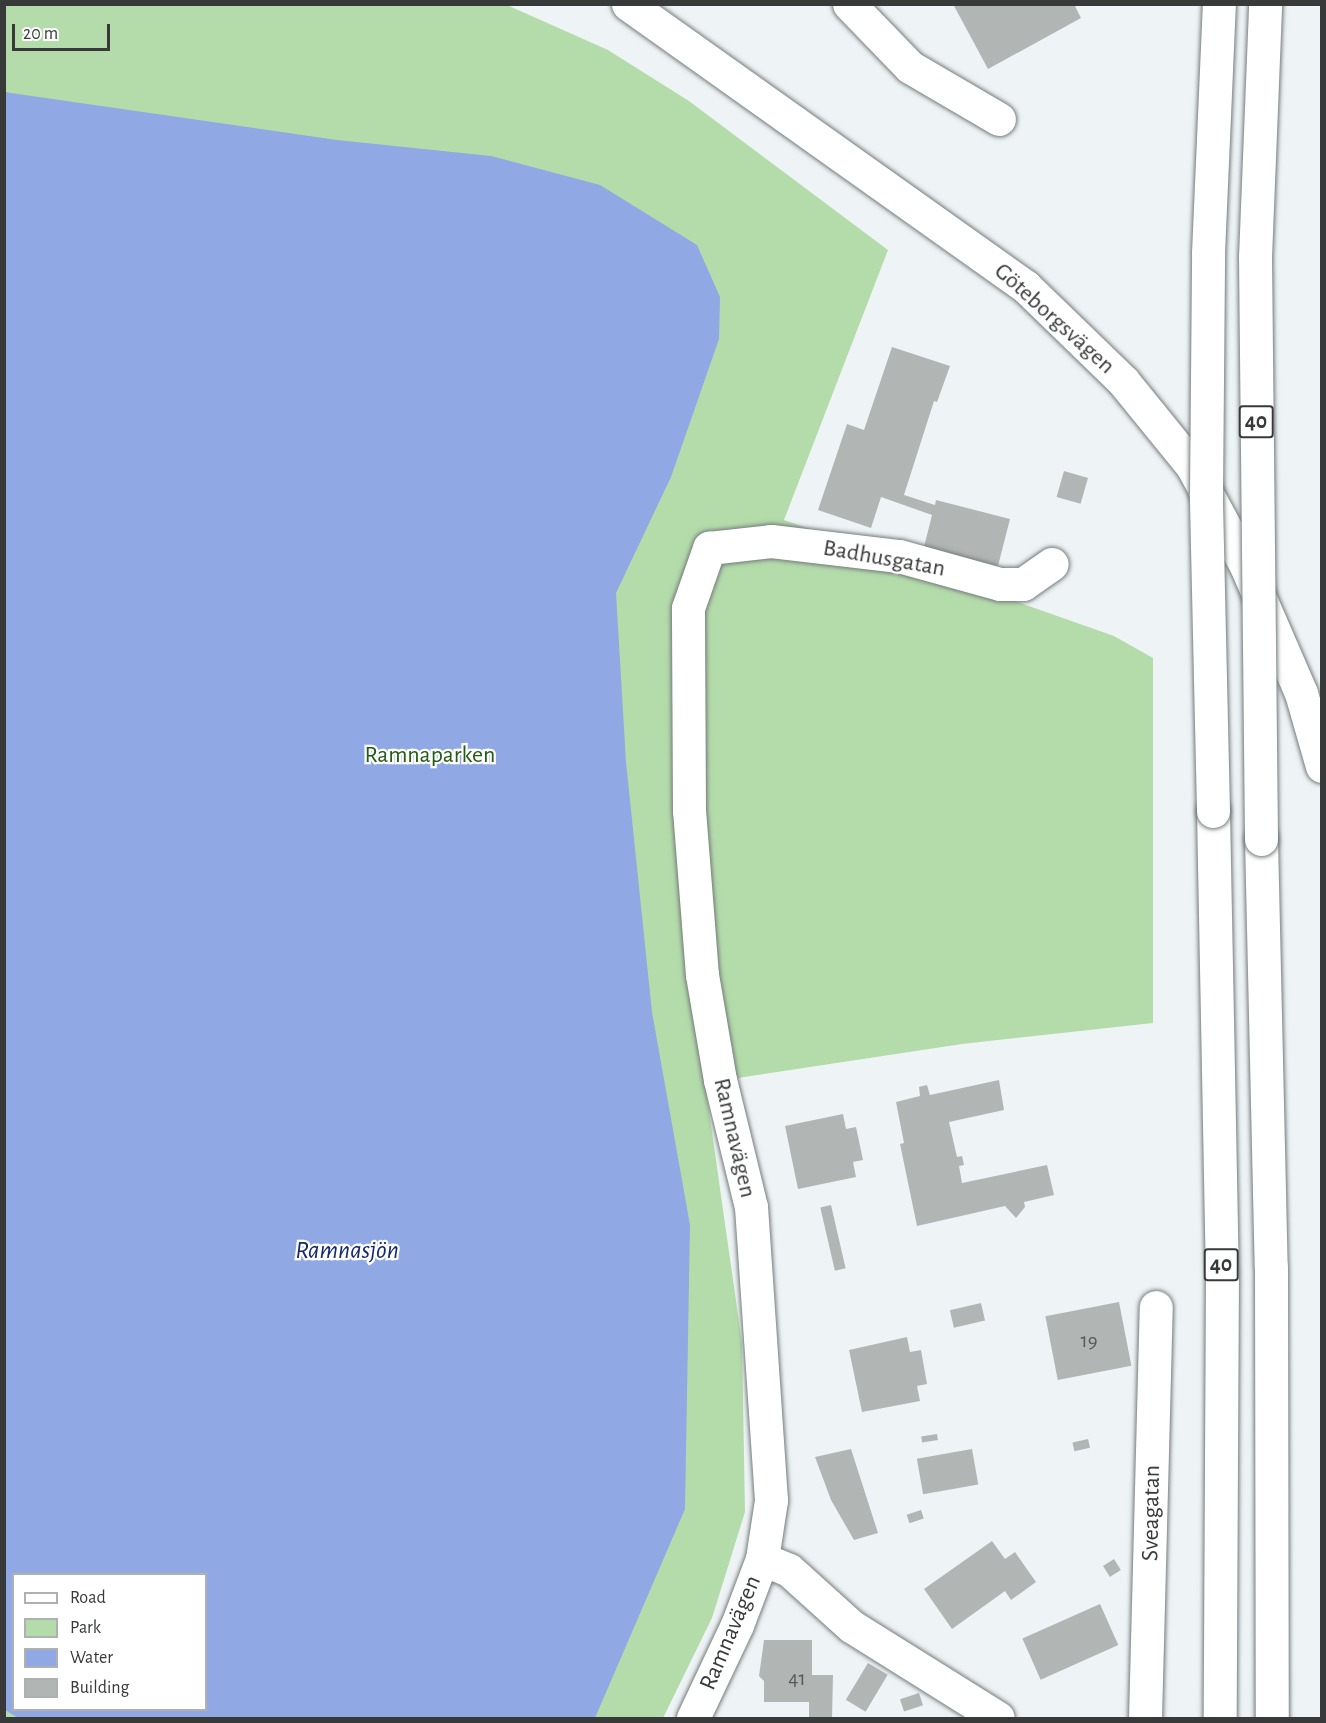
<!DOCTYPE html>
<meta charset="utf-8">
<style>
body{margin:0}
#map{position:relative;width:1326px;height:1723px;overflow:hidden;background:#eef4f5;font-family:"Alegreya Sans",sans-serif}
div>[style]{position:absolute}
.green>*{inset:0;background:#b4dcab}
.water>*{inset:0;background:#90a8e3}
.building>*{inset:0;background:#b1b6b4;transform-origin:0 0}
.roads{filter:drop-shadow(0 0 2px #767b7c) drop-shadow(0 0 2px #767b7c)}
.minor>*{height:33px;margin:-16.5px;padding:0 16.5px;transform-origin:16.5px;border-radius:16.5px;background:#fff}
.major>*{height:33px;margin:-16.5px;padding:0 16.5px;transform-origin:16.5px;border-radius:16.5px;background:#fff}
.highway>*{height:33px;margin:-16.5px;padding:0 16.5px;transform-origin:16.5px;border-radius:16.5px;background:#fff}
.bridges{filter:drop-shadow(0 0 2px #767b7c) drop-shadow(0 0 2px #767b7c)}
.highway-bridge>*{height:33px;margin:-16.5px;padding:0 16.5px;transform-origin:16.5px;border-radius:16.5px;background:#fff}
span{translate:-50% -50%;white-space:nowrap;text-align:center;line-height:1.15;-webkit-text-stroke:4.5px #fff;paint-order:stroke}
.number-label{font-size:21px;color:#565958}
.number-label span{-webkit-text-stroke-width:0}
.shield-label span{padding:2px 4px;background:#fff;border:2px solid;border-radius:4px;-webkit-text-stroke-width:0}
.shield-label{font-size:22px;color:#383a3a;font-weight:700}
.street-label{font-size:24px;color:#383a3a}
.park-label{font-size:24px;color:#215c12}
.water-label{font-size:26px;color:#16296d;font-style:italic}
.frame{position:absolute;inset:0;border:6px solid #383a3a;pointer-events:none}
.legend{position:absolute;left:12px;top:1573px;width:195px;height:138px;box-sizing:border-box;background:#fff;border:2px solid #afb0b0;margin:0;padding:8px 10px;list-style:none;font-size:18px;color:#383a3a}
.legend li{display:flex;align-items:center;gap:12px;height:30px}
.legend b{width:30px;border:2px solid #afb0b0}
.scale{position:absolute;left:12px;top:24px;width:98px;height:27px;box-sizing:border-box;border:3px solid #383a3a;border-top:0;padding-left:8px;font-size:18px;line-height:21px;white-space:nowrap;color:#383a3a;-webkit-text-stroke:4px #fff;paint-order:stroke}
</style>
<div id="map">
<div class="green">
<i style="clip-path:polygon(evenodd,5px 5px,507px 5px,608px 50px,689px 101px,888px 250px,784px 520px,1114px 636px,1153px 658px,1153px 1023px,962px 1044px,705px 1083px,742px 1343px,745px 1512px,712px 1618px,663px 1718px,5px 1718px,5px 5px,14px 1574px,206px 1574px,206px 1710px,14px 1710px,14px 1574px)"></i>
</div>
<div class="water">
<i style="clip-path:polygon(evenodd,4px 92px,337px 140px,491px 156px,600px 185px,697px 245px,720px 297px,719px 339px,671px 477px,616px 593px,626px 762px,652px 1012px,690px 1225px,685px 1509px,595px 1718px,18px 1718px,5px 1710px,4px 92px,14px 1574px,206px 1574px,206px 1710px,14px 1710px,14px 1574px)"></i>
</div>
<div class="building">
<i style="clip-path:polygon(953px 4px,1074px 4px,1081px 18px,988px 69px)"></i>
<i style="clip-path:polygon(892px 347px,950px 366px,937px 402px,934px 401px,904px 495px,935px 505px,936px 500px,1010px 519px,998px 566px,924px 547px,932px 515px,881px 497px,871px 528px,818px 510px,847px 424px,864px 430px)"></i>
<i style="left:1064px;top:471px;width:25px;height:27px;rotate:16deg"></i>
<i style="clip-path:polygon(999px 1080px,1004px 1110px,949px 1122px,957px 1157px,962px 1156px,964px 1165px,959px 1166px,962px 1183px,1047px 1165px,1054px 1195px,1024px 1202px,1025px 1207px,1016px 1218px,1005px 1206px,917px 1226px,900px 1144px,904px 1143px,896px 1102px,920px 1096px,919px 1087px,927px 1085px,930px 1095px)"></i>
<i style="clip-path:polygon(843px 1114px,846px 1129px,856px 1127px,863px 1160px,853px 1162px,856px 1177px,798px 1189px,785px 1126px)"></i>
<i style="left:831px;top:1205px;width:65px;height:11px;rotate:77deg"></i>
<i style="left:1119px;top:1302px;width:65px;height:75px;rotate:79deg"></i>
<i style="left:981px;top:1303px;width:18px;height:32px;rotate:77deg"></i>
<i style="clip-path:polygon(907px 1337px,910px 1352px,921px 1350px,927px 1384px,917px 1386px,920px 1401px,862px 1412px,849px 1350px)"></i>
<i style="left:937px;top:1434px;width:6px;height:16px;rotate:81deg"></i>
<i style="left:1088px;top:1439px;width:9px;height:16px;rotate:77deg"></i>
<i style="clip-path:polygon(851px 1449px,878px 1533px,854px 1540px,831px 1500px,815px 1457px)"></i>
<i style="left:972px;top:1449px;width:36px;height:56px;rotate:80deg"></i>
<i style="left:921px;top:1510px;width:9px;height:15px;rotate:72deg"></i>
<i style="clip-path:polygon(992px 1541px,1005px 1559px,1015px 1552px,1036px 1582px,1011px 1600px,1005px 1591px,952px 1629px,924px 1589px)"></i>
<i style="left:1114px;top:1559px;width:13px;height:13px;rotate:58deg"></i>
<i style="left:1100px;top:1604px;width:45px;height:85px;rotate:66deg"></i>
<i style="clip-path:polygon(764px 1640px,812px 1640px,812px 1675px,833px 1675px,832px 1718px,809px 1718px,809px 1702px,764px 1702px,764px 1681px,759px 1676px)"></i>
<i style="left:868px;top:1663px;width:23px;height:43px;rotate:31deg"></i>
<i style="left:919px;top:1693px;width:13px;height:20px;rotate:72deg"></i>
</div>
<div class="roads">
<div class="minor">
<i style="left:849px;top:4px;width:88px;rotate:45.9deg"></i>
<i style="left:910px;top:67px;width:103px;rotate:30.3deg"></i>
<i style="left:762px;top:1559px;width:29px;rotate:22deg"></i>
<i style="left:789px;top:1570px;width:84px;rotate:42.1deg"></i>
<i style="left:851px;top:1626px;width:173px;rotate:32deg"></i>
<i style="left:693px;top:1718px;width:103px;rotate:-64.7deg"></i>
<i style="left:737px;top:1625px;width:71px;rotate:-69.3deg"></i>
<i style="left:762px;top:1559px;width:60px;rotate:-81.3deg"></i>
<i style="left:771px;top:1500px;width:294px;rotate:-93.9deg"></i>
<i style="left:751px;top:1207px;width:131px;rotate:-103.7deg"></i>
<i style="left:720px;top:1080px;width:107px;rotate:-99.7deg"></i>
<i style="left:702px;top:975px;width:165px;rotate:-94.5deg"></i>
<i style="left:689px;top:811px;width:203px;rotate:-90.3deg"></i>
<i style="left:688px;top:608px;width:64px;rotate:-70.7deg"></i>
<i style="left:709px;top:548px;width:62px;rotate:-6.4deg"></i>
<i style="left:771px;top:541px;width:129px;rotate:6.7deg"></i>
<i style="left:899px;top:556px;width:105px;rotate:15.5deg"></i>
<i style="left:1000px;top:584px;width:23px"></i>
<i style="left:1023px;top:584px;width:35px;rotate:-35deg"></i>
<i style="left:1145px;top:1718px;width:411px;rotate:-88.5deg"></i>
</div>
<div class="major">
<i style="left:628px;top:4px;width:488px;rotate:35.4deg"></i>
<i style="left:1026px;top:287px;width:135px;rotate:44.1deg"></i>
<i style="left:1123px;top:381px;width:109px;rotate:50.9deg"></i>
<i style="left:1192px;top:466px;width:114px;rotate:61.6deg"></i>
<i style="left:1246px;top:566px;width:138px;rotate:66.6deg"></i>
<i style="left:1301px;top:693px;width:76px;rotate:74deg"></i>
</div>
<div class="highway">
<i style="left:1213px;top:811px;width:460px;rotate:88.9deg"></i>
<i style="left:1222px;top:1271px;width:447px;rotate:90.3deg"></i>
<i style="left:1261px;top:839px;width:428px;rotate:88.7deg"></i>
<i style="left:1271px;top:1267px;width:451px;rotate:89.9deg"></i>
</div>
</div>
<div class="bridges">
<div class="highway-bridge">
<i style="left:1213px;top:811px;width:317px;rotate:-91.3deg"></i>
<i style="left:1206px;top:494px;width:241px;rotate:-89.5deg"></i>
<i style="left:1208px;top:253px;width:249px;rotate:-87.5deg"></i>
<i style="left:1261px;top:839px;width:582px;rotate:-90.59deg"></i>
<i style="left:1255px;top:257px;width:253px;rotate:-87.7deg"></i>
</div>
</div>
<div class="number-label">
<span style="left:1089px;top:1341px">19</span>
<span style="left:797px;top:1679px">41</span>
</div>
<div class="shield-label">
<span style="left:1256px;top:422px">40</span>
<span style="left:1221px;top:1265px">40</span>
</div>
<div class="street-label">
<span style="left:1054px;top:319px;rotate:42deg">Göteborgsvägen</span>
<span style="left:884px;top:559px;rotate:10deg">Badhusgatan</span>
<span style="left:734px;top:1138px;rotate:77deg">Ramnavägen</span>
<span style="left:1152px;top:1513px;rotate:-89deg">Sveagatan</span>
<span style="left:731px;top:1633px;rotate:-67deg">Ramnavägen</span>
</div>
<div class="park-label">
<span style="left:430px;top:756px">Ramnaparken</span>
</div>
<div class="water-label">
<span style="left:347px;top:1251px">Ramnasjön</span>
</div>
<div class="frame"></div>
<ul class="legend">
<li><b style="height:8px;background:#fff"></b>Road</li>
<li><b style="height:16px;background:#b4dcab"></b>Park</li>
<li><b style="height:16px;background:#90a8e3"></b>Water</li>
<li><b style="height:16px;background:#b1b6b4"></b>Building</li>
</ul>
<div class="scale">20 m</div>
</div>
